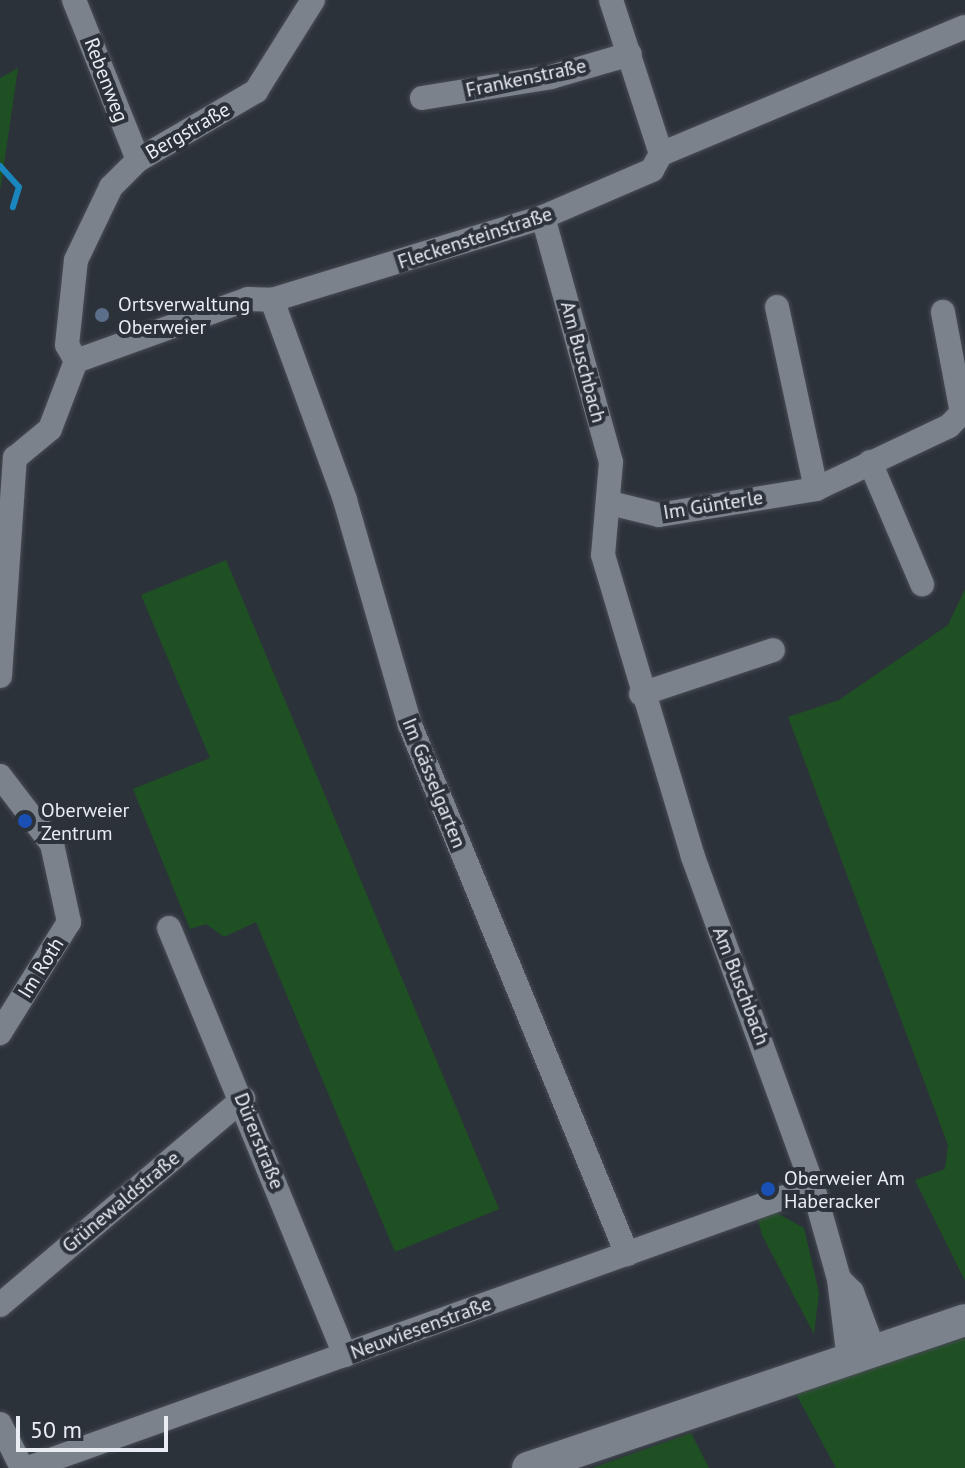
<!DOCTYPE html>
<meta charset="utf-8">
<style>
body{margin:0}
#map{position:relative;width:965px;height:1468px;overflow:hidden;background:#2c323a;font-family:"PT Sans",sans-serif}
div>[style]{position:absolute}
.green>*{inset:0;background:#1f5023}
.stream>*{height:6px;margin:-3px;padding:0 3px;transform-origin:3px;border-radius:3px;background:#1987be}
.roads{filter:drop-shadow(0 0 2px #474d53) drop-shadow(0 0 2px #474d53)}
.minor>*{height:24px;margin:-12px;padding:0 12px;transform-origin:12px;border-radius:12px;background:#7b828b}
.secondary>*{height:32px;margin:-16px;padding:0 16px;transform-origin:16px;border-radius:16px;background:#7b828b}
.dots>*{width:22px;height:22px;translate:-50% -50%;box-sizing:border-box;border:4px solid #2c323a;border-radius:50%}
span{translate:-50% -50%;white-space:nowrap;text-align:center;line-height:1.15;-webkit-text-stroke:8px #2c323a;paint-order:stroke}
.street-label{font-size:20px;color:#e9edf3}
.poi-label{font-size:20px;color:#e9edf3}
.left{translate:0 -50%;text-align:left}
.scale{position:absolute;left:16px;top:1416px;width:152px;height:36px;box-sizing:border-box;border:4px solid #e9edf3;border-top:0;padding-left:10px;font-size:24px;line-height:28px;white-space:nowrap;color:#e9edf3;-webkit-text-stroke:6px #2c323a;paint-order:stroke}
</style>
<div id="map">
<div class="green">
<i style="clip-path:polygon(18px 68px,18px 69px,0 191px,0 78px)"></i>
<i style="clip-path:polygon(226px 560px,499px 1209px,395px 1252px,256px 922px,224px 937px,206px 924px,190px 929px,133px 789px,210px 758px,141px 595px)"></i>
<i style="clip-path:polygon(965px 589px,965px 1281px,915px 1180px,945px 1169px,948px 1145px,788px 717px,839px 700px,948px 625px)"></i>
<i style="clip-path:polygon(775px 1212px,804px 1228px,819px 1293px,814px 1334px,762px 1235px,758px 1220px)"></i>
<i style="clip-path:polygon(965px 1338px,965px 1468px,836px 1468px,796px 1394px)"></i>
<i style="clip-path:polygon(691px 1433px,709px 1468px,592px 1468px)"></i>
</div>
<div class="stream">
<i style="left:0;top:166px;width:28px;rotate:48deg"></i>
<i style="left:19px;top:187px;width:21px;rotate:107deg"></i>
</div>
<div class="roads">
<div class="minor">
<i style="left:74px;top:0;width:172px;rotate:68.2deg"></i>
<i style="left:611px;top:0;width:162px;rotate:72deg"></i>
<i style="left:422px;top:98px;width:131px;rotate:-9.2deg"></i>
<i style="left:551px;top:77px;width:82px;rotate:-16.2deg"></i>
<i style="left:543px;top:217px;width:254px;rotate:74.5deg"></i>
<i style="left:611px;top:462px;width:93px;rotate:94.9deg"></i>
<i style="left:603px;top:555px;width:315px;rotate:73.4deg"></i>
<i style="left:693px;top:857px;width:351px;rotate:70deg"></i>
<i style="left:813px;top:1187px;width:96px;rotate:74.2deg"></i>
<i style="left:839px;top:1279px;width:82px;rotate:83deg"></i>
<i style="left:272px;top:300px;width:213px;rotate:69.9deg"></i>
<i style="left:345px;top:500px;width:234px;rotate:73.9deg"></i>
<i style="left:410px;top:725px;width:572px;rotate:67.7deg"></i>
<i style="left:777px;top:307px;width:186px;rotate:77.9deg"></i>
<i style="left:76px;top:361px;width:18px;rotate:-119deg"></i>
<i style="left:67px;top:345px;width:85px;rotate:-84deg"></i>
<i style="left:76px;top:260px;width:81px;rotate:-64.4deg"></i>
<i style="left:111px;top:187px;width:38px;rotate:-45deg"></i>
<i style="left:138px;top:160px;width:137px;rotate:-30.3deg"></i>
<i style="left:256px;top:91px;width:107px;rotate:-57.9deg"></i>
<i style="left:15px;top:458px;width:45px;rotate:-39.6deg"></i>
<i style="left:50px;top:429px;width:73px;rotate:-69.1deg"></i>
<i style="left:76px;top:361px;width:183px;rotate:-19.8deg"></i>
<i style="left:248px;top:299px;width:24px;rotate:2deg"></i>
<i style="left:272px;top:300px;width:283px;rotate:-17deg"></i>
<i style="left:543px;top:217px;width:119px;rotate:-23.3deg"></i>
<i style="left:652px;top:170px;width:18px;rotate:-61deg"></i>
<i style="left:661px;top:154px;width:329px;rotate:-22.7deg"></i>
<i style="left:870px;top:462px;width:133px;rotate:66.9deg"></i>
<i style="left:610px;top:503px;width:50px;rotate:13.8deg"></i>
<i style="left:659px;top:515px;width:159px;rotate:-9.4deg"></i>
<i style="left:816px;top:489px;width:147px;rotate:-25.3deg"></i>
<i style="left:949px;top:426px;width:18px;rotate:-45deg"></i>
<i style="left:962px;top:413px;width:103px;rotate:-100.7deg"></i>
<i style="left:0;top:676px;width:219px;rotate:-86.1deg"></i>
<i style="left:641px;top:694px;width:139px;rotate:-18.4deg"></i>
<i style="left:0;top:776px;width:86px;rotate:52.6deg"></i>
<i style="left:52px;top:844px;width:80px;rotate:77.7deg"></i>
<i style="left:69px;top:922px;width:131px;rotate:121.9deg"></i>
<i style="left:169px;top:928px;width:462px;rotate:67.6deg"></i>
<i style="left:839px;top:1279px;width:18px;rotate:45deg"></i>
<i style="left:852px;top:1292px;width:63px;rotate:69.6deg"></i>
<i style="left:0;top:1305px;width:319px;rotate:-40.3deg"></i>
<i style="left:0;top:1424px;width:49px;rotate:63.4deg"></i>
<i style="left:28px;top:1468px;width:834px;rotate:-19.7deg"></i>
</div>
<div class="secondary">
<i style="left:528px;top:1468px;width:461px;rotate:-18.7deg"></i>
</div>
</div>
<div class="dots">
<i style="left:102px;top:315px;background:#5c6f8a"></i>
<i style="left:25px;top:821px;background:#1a4fb4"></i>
<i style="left:768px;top:1189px;background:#1a4fb4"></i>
</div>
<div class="street-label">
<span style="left:526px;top:78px;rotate:-12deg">Frankenstraße</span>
<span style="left:106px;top:80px;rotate:69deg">Rebenweg</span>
<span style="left:188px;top:131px;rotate:-30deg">Bergstraße</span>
<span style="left:475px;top:238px;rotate:-18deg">Fleckensteinstraße</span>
<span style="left:583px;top:362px;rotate:75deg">Am Buschbach</span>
<span style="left:713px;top:505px;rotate:-9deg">Im Günterle</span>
<span style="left:434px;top:783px;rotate:68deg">Im Gässelgarten</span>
<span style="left:41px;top:968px;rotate:-58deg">Im Roth</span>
<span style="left:741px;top:986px;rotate:69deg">Am Buschbach</span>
<span style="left:259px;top:1141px;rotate:68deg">Dürerstraße</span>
<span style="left:121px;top:1202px;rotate:-40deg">Grünewaldstraße</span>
<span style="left:421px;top:1328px;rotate:-20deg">Neuwiesenstraße</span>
</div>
<div class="poi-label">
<span class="left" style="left:118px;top:316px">Ortsverwaltung<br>Oberweier</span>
<span class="left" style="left:41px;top:822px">Oberweier<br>Zentrum</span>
<span class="left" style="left:784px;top:1190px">Oberweier Am<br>Haberacker</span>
</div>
<div class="scale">50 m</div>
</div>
